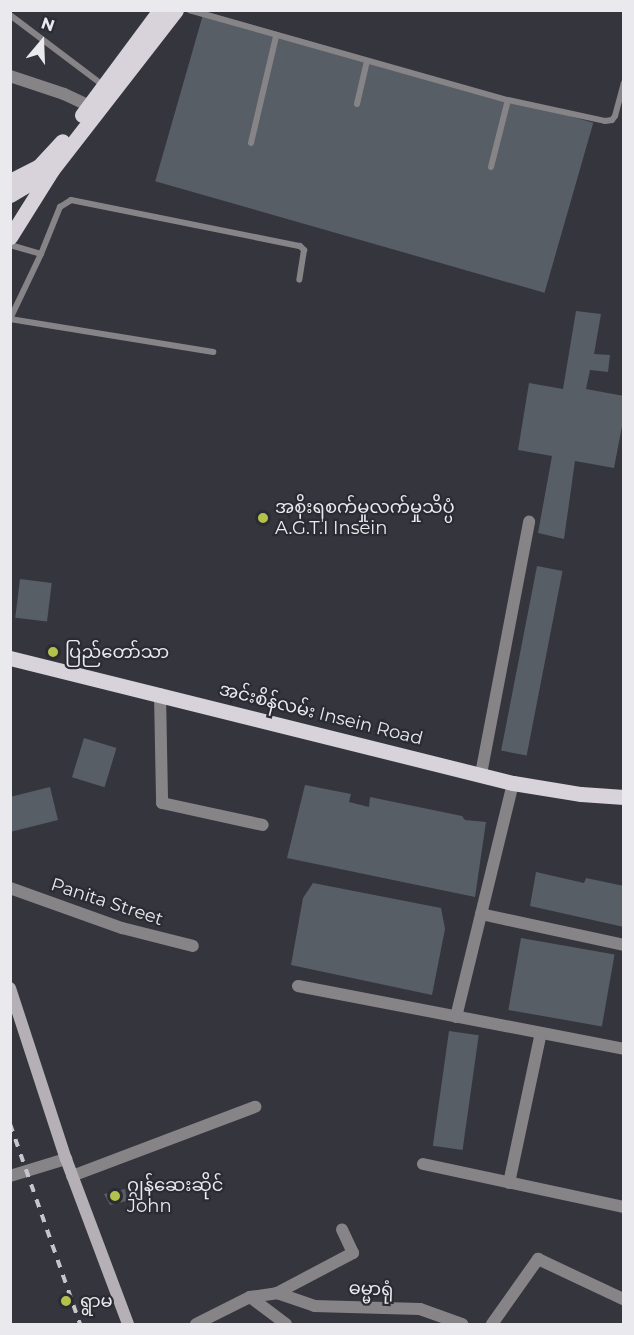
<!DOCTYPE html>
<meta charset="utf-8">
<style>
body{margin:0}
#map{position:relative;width:634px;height:1335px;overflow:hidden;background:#35353e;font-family:Montserrat,"Noto Sans Myanmar",sans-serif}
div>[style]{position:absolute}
.building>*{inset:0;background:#575e66;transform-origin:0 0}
.lane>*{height:6px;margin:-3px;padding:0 3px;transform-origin:3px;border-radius:3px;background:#878488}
.street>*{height:12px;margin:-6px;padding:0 6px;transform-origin:6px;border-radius:6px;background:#878488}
.secondary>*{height:12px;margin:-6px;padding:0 6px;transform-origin:6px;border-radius:6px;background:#b5b0b6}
.primary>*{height:15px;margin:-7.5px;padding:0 7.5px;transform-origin:7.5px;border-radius:7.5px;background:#d8d2da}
.rail>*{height:4px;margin-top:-2px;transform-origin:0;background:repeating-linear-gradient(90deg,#c5c5cb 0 8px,transparent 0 16px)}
.dots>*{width:16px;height:16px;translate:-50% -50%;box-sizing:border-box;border:3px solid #2b2b33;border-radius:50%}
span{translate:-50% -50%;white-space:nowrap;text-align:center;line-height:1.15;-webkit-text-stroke:4.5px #2b2b33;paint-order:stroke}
.poi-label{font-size:18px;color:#e9e9ee}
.left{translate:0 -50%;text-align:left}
.street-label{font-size:18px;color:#e9e9ee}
.frame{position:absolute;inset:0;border:12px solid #e9e9ee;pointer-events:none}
.north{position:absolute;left:12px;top:12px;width:60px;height:60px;-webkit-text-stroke:4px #2b2b33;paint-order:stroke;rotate:19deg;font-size:16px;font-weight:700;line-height:24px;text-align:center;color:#e9e9ee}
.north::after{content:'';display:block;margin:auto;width:21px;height:27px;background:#e9e9ee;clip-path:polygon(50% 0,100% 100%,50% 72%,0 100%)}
</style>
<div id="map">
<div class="building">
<i style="left:204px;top:11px;width:405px;height:177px;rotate:16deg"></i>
<i style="clip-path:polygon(576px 311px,601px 314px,594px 354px,610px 355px,608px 372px,590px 370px,586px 389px,624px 396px,624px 416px,614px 468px,575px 461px,564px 539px,538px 533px,552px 456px,518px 450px,529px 383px,563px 389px)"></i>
<i style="left:537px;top:566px;width:26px;height:188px;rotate:11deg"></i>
<i style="left:20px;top:579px;width:32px;height:39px;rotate:7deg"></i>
<i style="left:84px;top:738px;width:34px;height:41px;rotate:17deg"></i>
<i style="clip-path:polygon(305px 785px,351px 794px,349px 802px,369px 807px,370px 797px,462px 816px,465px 820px,486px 822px,475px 897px,287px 858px)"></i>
<i style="clip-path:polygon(50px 787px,58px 820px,10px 832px,10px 797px)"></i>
<i style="clip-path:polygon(536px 872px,584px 883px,586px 878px,624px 886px,624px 927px,530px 906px)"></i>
<i style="clip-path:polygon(313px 883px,441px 908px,445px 929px,432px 995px,291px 965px,303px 898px)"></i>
<i style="left:521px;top:938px;width:95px;height:73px;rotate:10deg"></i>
<i style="left:449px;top:1031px;width:30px;height:116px;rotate:8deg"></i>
<i style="clip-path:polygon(125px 1189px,127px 1201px,110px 1205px,104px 1194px)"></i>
</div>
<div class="lane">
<i style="left:189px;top:10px;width:331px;rotate:15.8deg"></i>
<i style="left:508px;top:100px;width:99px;rotate:12.2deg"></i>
<i style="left:605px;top:121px;width:7px;rotate:-8deg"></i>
<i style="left:612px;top:120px;width:5px;rotate:-53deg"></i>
<i style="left:615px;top:116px;width:34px;rotate:-75deg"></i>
<i style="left:10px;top:15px;width:116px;rotate:37deg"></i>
<i style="left:357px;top:104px;width:44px;rotate:-76.9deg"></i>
<i style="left:251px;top:143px;width:110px;rotate:-76.8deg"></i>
<i style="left:491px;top:167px;width:69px;rotate:-75.8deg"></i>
<i style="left:10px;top:245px;width:32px;rotate:16deg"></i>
<i style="left:41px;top:254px;width:51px;rotate:-68deg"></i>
<i style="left:60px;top:207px;width:13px;rotate:-32deg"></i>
<i style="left:71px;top:200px;width:234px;rotate:11.4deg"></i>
<i style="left:300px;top:246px;width:6px;rotate:45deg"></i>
<i style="left:304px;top:250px;width:30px;rotate:99deg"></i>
<i style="left:10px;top:319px;width:206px;rotate:9.2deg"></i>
<i style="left:10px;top:319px;width:72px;rotate:-64.5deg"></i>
</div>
<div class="street">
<i style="left:10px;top:76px;width:57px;rotate:18.4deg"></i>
<i style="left:64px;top:94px;width:35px;rotate:25deg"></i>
<i style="left:160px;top:694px;width:109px;rotate:88.9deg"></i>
<i style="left:162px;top:803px;width:103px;rotate:12.3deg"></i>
<i style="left:481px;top:774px;width:257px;rotate:-79.2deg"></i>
<i style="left:10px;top:888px;width:119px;rotate:19.7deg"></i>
<i style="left:122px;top:928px;width:73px;rotate:14.2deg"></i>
<i style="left:481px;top:914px;width:146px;rotate:12.2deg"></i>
<i style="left:298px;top:986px;width:332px;rotate:10.9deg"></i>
<i style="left:456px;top:1017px;width:241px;rotate:-76.3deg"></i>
<i style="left:423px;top:1164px;width:206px;rotate:12.1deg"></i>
<i style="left:10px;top:1176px;width:59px;rotate:-16.9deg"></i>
<i style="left:72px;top:1176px;width:196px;rotate:-20.7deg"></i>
<i style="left:509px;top:1183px;width:153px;rotate:-78deg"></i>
<i style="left:277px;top:1293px;width:39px;rotate:19deg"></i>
<i style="left:314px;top:1306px;width:106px;rotate:1.6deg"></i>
<i style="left:420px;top:1309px;width:45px;rotate:19.7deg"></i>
<i style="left:250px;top:1297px;width:45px;rotate:36.9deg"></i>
<i style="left:196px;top:1324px;width:60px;rotate:-26.6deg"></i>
<i style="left:250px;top:1297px;width:27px;rotate:-8deg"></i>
<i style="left:277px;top:1293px;width:86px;rotate:-27.8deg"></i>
<i style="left:353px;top:1253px;width:26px;rotate:-115deg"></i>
<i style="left:492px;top:1324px;width:80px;rotate:-54.7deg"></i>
<i style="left:538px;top:1259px;width:94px;rotate:25.2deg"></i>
</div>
<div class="secondary">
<i style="left:10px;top:988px;width:180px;rotate:71.9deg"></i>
<i style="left:66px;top:1159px;width:176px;rotate:69.4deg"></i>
</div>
<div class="primary">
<i style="left:82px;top:115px;width:131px;rotate:-53.4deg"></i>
<i style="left:10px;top:181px;width:33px;rotate:-27deg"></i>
<i style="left:39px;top:166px;width:34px;rotate:-47deg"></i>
<i style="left:10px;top:195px;width:45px;rotate:-30.5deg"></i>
<i style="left:10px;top:237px;width:79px;rotate:-57.9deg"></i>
<i style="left:52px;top:170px;width:202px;rotate:-52.2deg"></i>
<i style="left:10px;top:658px;width:518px;rotate:13.96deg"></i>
<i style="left:513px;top:783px;width:69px;rotate:9.2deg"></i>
<i style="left:581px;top:794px;width:43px;rotate:4deg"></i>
</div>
<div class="rail">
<i style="left:10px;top:1124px;width:212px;rotate:70.7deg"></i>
</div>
<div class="dots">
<i style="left:263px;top:518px;background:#b3c24b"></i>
<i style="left:53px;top:652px;background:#b3c24b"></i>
<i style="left:115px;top:1196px;background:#b3c24b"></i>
<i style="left:66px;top:1301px;background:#b3c24b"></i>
</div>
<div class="poi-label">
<span class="left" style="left:275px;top:518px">အစိုးရစက်မှုလက်မှုသိပ္ပံ<br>A.G.T.I Insein</span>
<span class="left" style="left:65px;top:652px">ပြည်တော်သာ</span>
<span class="left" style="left:127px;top:1196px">ဂျွန်ဆေးဆိုင်<br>John</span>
<span class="left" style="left:80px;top:1301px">ရွာမ</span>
</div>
<div class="street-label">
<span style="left:321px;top:714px;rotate:14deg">အင်းစိန်လမ်း Insein Road</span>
<span style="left:107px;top:902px;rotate:18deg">Panita Street</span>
<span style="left:371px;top:1289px;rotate:2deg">ဓမ္မာရုံ</span>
</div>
<div class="frame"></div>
<div class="north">N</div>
</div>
